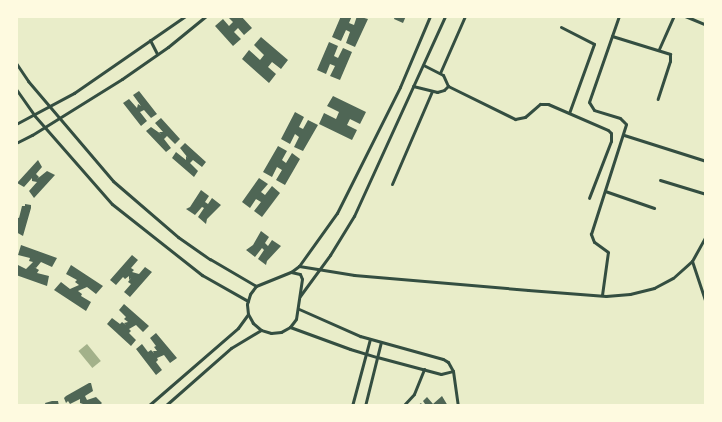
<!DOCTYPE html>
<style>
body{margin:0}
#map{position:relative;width:722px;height:422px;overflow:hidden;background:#e9edc9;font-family:Karla,sans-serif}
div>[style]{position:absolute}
.water>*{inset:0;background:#a3b18a;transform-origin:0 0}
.building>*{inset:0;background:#4f6655}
.minor>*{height:3px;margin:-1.5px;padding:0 1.5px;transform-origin:1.5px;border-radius:1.5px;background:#344e41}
span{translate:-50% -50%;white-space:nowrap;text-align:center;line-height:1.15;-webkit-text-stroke:4.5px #fefae0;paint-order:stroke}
.frame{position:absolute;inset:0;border:18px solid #fefae0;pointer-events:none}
</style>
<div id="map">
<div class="water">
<i style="left:87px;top:344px;width:22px;height:11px;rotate:51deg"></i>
</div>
<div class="building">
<i style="clip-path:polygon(227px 16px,241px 16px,252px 28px,244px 35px,238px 28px,234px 32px,241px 39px,233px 46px,215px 26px,223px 19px,229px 26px,233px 22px)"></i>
<i style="clip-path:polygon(341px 16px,352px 16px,349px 23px,354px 25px,357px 16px,368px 19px,355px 47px,346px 43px,350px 32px,346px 30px,341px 41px,332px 37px)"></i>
<i style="clip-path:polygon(395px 16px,406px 16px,403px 23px,394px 19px)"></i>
<i style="clip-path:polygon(261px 37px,288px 60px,281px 69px,272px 62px,268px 67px,276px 74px,269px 83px,242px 59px,249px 50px,260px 60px,264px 55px,254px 45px)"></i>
<i style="clip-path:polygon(329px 42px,338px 46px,334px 56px,338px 58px,343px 48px,352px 52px,340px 80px,330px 76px,335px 66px,330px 64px,326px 74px,317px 70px)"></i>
<i style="clip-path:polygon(139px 91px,157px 114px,151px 118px,144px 110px,140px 112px,147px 121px,141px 126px,123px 103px,129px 99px,137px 108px,138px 104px,141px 106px,133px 95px)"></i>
<i style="clip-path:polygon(333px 96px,366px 112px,360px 124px,350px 119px,347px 125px,357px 130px,352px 140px,319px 124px,324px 113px,336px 119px,339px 112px,327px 106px)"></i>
<i style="clip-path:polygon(295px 112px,304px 117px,299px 127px,303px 129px,308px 120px,318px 125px,303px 151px,294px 147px,299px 137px,295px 134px,290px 144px,281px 139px)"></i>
<i style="clip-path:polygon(161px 118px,180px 139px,175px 144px,167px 136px,164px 139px,171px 148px,166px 152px,146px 131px,151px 127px,161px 134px,159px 132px,163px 132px,155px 123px)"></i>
<i style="clip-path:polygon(185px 143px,206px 162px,202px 167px,193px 160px,190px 163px,198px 171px,194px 177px,172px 158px,176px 152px,186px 160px,186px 156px,188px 158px,180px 148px)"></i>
<i style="clip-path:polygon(278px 146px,287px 151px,282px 160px,286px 163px,292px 153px,300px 159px,285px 185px,276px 180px,282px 170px,277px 167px,272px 177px,263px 172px)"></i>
<i style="clip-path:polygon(38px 160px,42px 167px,36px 174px,39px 177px,37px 179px,47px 171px,55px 175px,34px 198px,29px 191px,37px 182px,32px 181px,32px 178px,24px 187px,17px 183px)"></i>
<i style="clip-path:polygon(259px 178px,268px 184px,261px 192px,265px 195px,272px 186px,280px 193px,262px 217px,254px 211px,261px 202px,256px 199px,250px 208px,242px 202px)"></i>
<i style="clip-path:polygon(201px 190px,209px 196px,205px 202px,208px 204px,212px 198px,221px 205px,207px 219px,206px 224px,198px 217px,204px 208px,202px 207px,195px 215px,186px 209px,190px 207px)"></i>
<i style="clip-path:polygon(25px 204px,31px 205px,31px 208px,23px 236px,16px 232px,16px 217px,19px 218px,22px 206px,25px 206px)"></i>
<i style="clip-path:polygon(261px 231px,269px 237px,265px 243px,268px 246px,272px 240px,281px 246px,267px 261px,266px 265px,258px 259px,264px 250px,262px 248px,255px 257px,246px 250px,253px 245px)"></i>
<i style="clip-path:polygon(21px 245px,57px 258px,52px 267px,41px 262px,36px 268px,34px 267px,39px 270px,37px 273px,49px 276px,47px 286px,16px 275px,16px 264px,26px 269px,33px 262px,29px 261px,30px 258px,18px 255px)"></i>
<i style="clip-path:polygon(132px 255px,138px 260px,131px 268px,134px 270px,132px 272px,139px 274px,145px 267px,152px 272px,130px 297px,124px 292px,131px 284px,128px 282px,131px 278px,129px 280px,129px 276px,125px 279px,123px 277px,116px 285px,110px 280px)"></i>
<i style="clip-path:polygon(71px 265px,103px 286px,96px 294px,87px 287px,78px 291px,82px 294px,81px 296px,91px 302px,86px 311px,54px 290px,61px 282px,70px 289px,79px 285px,75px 282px,77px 280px,66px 274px)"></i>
<i style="clip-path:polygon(124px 304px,149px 326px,143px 332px,136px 325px,129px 329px,131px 331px,129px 333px,136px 340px,131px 346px,107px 324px,112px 318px,120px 324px,122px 322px,126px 325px,124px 323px,128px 322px,124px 319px,126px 317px,119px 310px)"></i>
<i style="clip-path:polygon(156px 333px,177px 358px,170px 363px,164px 355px,157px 358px,158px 360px,156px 362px,162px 370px,156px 375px,136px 349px,142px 344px,148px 352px,151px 350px,154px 353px,153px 351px,157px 351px,154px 347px,156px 346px,150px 338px)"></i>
<i style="clip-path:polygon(89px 383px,91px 383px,93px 391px,85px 396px,87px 400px,84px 401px,96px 397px,102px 403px,100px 405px,79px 406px,83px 404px,80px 403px,80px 399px,70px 404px,68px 401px,66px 403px,64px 398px,66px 396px)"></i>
<i style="clip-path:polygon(442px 396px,448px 406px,417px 406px,421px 403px,423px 406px,425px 404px,423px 401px,427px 397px,433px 404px)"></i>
<i style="clip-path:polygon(52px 401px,58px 401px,59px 406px,46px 406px,45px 403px)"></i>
</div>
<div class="minor">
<i style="left:685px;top:16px;width:23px;rotate:23deg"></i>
<i style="left:561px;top:27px;width:37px;rotate:27deg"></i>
<i style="left:594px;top:44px;width:73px;rotate:109.9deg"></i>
<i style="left:612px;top:36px;width:61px;rotate:17.2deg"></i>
<i style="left:670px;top:54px;width:7px;rotate:90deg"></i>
<i style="left:670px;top:61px;width:40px;rotate:108deg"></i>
<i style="left:150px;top:40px;width:16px;rotate:63deg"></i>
<i style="left:659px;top:49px;width:36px;rotate:-66deg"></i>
<i style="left:16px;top:63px;width:22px;rotate:56deg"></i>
<i style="left:28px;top:81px;width:131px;rotate:49.6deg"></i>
<i style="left:113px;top:181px;width:86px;rotate:40.7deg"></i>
<i style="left:178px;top:237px;width:39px;rotate:35deg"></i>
<i style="left:210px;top:259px;width:53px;rotate:30.4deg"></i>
<i style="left:440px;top:73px;width:62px;rotate:-66.3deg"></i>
<i style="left:413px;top:86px;width:25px;rotate:14deg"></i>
<i style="left:437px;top:92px;width:7px;rotate:-16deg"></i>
<i style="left:444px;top:90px;width:6px;rotate:-45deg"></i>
<i style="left:448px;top:86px;width:12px;rotate:-114deg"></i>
<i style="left:443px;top:75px;width:22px;rotate:-153deg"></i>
<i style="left:448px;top:86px;width:75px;rotate:26.2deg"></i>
<i style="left:515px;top:119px;width:10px;rotate:-11deg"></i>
<i style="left:525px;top:117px;width:20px;rotate:-41deg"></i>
<i style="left:540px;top:104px;width:8px"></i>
<i style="left:548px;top:104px;width:65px;rotate:23.4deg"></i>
<i style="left:608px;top:130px;width:4px;rotate:45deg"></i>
<i style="left:611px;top:133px;width:8px;rotate:90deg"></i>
<i style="left:611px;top:141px;width:61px;rotate:111.1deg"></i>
<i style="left:16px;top:89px;width:32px;rotate:55deg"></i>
<i style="left:34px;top:115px;width:118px;rotate:48.8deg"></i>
<i style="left:112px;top:204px;width:115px;rotate:38.3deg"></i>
<i style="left:202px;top:275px;width:53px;rotate:29.5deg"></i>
<i style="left:16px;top:124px;width:66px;rotate:-28.1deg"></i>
<i style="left:74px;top:93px;width:135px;rotate:-34.7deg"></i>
<i style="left:624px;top:135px;width:86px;rotate:17.6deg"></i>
<i style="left:16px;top:143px;width:18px;rotate:-27deg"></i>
<i style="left:32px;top:135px;width:106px;rotate:-31.9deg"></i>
<i style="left:122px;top:79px;width:56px;rotate:-34.8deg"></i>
<i style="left:168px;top:47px;width:49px;rotate:-39.2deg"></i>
<i style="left:660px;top:180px;width:48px;rotate:16.9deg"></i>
<i style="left:392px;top:184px;width:101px;rotate:-66.7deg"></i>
<i style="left:605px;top:191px;width:52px;rotate:19.1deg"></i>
<i style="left:692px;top:261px;width:44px;rotate:71.6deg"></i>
<i style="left:299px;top:266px;width:56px;rotate:9.3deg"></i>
<i style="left:354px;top:275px;width:175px;rotate:4.9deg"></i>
<i style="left:528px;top:290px;width:78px;rotate:4.4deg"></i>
<i style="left:606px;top:296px;width:24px;rotate:-5deg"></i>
<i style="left:630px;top:294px;width:25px;rotate:-14deg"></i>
<i style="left:654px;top:288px;width:21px;rotate:-28deg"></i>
<i style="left:673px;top:278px;width:25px;rotate:-42deg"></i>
<i style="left:692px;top:261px;width:29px;rotate:-61deg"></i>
<i style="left:291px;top:272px;width:10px;rotate:-37deg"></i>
<i style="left:299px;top:266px;width:65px;rotate:-54.4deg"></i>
<i style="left:337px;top:213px;width:141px;rotate:-63.4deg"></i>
<i style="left:400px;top:87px;width:77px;rotate:-67.1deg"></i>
<i style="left:291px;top:272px;width:9px;rotate:13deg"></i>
<i style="left:300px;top:274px;width:5px;rotate:68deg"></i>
<i style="left:302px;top:279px;width:40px;rotate:98.5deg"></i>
<i style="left:296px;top:319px;width:10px;rotate:127deg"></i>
<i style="left:290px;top:327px;width:10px;rotate:151deg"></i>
<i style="left:281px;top:332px;width:10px;rotate:174deg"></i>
<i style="left:271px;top:333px;width:10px;rotate:-163deg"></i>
<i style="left:261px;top:330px;width:11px;rotate:-139deg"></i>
<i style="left:253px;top:323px;width:10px;rotate:-119deg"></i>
<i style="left:248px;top:314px;width:10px;rotate:-96deg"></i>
<i style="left:247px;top:304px;width:10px;rotate:-73deg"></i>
<i style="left:250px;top:294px;width:10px;rotate:-53deg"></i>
<i style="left:256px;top:286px;width:38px;rotate:-22deg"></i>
<i style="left:602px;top:295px;width:43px;rotate:-82.1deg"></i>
<i style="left:608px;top:252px;width:17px;rotate:-144deg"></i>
<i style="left:594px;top:242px;width:9px;rotate:-111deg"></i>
<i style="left:591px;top:234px;width:115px;rotate:-72.3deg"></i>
<i style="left:626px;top:124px;width:8px;rotate:-135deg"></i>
<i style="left:620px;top:118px;width:27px;rotate:-163deg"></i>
<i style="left:594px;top:110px;width:9px;rotate:-122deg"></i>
<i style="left:589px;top:102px;width:91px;rotate:-70.8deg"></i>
<i style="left:300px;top:296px;width:51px;rotate:-53.8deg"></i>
<i style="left:330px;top:255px;width:46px;rotate:-58.4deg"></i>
<i style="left:354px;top:216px;width:220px;rotate:-65.5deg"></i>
<i style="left:299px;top:309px;width:67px;rotate:23.9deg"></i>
<i style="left:360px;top:336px;width:86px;rotate:15.5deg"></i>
<i style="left:443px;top:359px;width:6px;rotate:31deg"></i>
<i style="left:448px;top:362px;width:10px;rotate:61deg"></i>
<i style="left:453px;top:371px;width:35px;rotate:82deg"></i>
<i style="left:290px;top:327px;width:64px;rotate:20.1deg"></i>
<i style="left:350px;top:349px;width:28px;rotate:17deg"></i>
<i style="left:377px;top:357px;width:66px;rotate:14.9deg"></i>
<i style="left:441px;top:374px;width:12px;rotate:-14deg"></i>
<i style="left:148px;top:406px;width:119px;rotate:-40.9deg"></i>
<i style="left:238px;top:328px;width:17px;rotate:-54deg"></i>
<i style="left:165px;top:406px;width:88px;rotate:-41.3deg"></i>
<i style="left:231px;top:348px;width:35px;rotate:-31deg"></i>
<i style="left:352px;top:406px;width:69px;rotate:-75deg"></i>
<i style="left:365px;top:406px;width:66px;rotate:-76deg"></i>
<i style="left:403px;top:406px;width:16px;rotate:-47deg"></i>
<i style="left:414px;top:394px;width:27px;rotate:-68deg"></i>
</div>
<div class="frame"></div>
</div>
